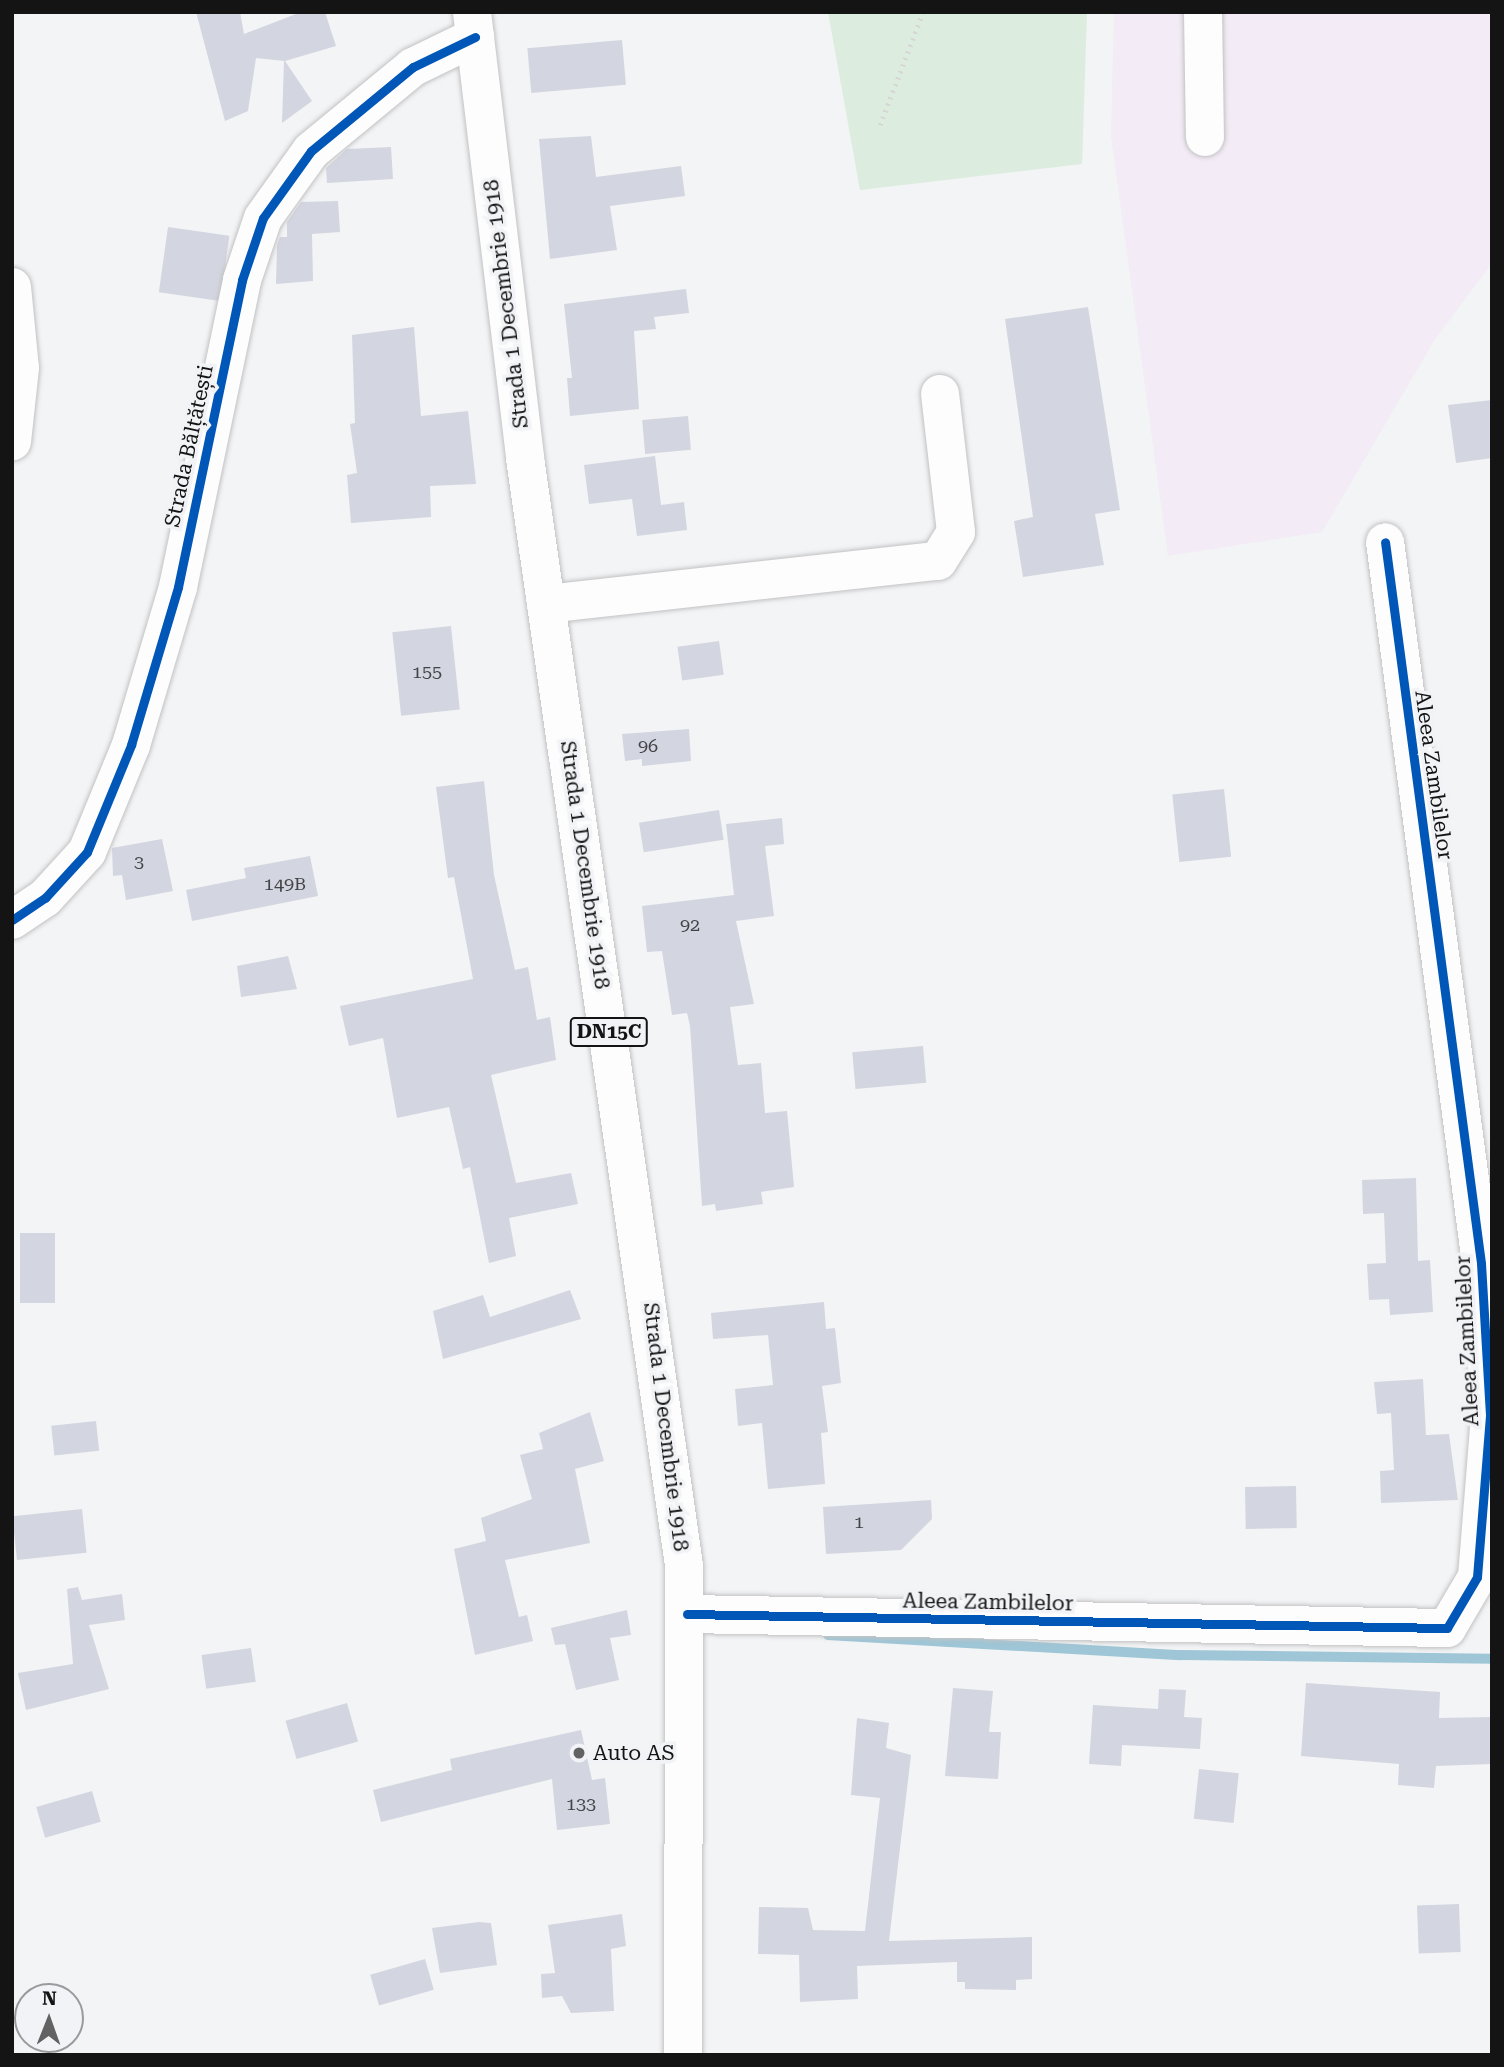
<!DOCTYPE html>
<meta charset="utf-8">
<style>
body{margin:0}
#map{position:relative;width:1504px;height:2067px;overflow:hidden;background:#f3f4f5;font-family:"Roboto Serif",serif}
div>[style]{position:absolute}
.industrial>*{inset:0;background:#f3ebf5}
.green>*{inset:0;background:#dcecdf}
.stream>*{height:10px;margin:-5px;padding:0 5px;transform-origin:5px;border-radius:5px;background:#9ec6d6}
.building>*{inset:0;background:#d3d6e0;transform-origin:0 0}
.path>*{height:4.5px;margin-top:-2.25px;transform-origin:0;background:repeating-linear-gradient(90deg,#d6d6d7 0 2px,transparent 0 7px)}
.roads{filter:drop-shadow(0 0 2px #c2c2c4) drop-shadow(0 0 2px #c2c2c4)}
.minor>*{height:38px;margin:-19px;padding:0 19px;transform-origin:19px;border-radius:19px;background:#fdfdfe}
.major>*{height:38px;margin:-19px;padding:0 19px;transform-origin:19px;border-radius:19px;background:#fdfdfe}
.cycleway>*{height:9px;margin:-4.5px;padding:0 4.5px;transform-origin:4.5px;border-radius:4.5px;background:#0057b8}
.dots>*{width:19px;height:19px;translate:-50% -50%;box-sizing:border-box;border:4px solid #f2f3f6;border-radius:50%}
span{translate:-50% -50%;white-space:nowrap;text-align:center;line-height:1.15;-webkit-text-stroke:7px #f2f3f6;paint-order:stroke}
.number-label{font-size:18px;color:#444448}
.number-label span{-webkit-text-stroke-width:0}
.shield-label span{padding:2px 5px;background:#f2f3f6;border:2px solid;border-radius:5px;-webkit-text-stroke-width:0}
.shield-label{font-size:19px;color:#141415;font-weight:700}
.street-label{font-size:21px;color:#141415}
.poi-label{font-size:21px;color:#141415}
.left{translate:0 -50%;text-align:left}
.frame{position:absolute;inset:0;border:14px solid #141415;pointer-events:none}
.north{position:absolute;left:14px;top:1983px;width:70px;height:70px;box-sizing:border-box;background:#f2f3f6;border:2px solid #999a9c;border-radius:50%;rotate:1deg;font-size:19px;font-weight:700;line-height:28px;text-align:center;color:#141415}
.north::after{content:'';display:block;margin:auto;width:24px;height:32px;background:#626263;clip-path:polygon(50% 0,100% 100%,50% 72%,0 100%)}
</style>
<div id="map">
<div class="industrial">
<i style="clip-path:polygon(1114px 12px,1492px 12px,1492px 263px,1434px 341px,1322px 532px,1168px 556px,1111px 136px)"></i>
</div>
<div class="green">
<i style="clip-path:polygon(828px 12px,1087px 12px,1082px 164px,860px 190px)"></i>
</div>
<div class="stream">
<i style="left:828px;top:1635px;width:353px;rotate:3.3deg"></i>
<i style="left:1180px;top:1655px;width:312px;rotate:0.7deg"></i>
</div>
<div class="building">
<i style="clip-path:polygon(196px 12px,240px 12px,244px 34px,301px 12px,325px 12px,336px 46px,285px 61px,312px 101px,282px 123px,284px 61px,256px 58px,248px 111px,225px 121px)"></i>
<i style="left:622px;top:40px;width:45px;height:95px;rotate:85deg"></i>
<i style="clip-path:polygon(591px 136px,596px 177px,681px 166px,685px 196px,610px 206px,617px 250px,550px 259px,539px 139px)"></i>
<i style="clip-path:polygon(391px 147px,393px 179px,327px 183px,326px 168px,347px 149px)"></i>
<i style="clip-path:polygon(338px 201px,340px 232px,312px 234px,313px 281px,276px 284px,277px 245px,280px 237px,287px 237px,287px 222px,301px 202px)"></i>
<i style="left:168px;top:227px;width:62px;height:66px;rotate:8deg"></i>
<i style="clip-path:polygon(686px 289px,689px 313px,654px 317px,656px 329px,634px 331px,639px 409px,570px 416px,567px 378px,572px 378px,564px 304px)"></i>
<i style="clip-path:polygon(1088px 307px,1120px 510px,1095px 514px,1104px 565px,1023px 577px,1014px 521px,1033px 517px,1005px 319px)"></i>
<i style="clip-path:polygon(414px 327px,421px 416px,468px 411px,476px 484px,430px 486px,431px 517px,351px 523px,347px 475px,357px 473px,350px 424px,355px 423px,352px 335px)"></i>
<i style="clip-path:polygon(1492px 400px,1492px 458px,1456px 463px,1448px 405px)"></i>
<i style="left:688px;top:416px;width:34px;height:46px;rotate:85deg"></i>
<i style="clip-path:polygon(655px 456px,661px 505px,684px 502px,687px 530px,637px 536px,632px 499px,589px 504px,584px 465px)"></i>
<i style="left:451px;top:626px;width:84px;height:59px;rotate:84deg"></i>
<i style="left:719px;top:641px;width:34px;height:42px;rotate:82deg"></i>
<i style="clip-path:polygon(689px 729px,691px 761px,642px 766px,642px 759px,625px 761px,622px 734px)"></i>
<i style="clip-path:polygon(484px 781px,494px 875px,515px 970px,528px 967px,537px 1020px,550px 1017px,556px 1060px,491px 1075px,516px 1183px,571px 1173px,578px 1204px,509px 1218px,516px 1256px,489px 1263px,470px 1167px,463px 1169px,449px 1107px,397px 1118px,383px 1038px,349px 1046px,340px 1006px,473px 979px,454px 877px,448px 878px,436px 787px)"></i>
<i style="left:1224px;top:789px;width:68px;height:52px;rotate:84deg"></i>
<i style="left:719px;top:810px;width:30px;height:81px;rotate:81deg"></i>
<i style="clip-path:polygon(782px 818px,784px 844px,765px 846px,774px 916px,736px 921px,754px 1004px,730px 1007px,738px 1065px,761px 1063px,765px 1113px,787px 1111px,794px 1187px,761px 1192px,763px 1204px,716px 1211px,715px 1204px,702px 1206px,690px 1026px,687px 1013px,672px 1015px,662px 951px,647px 952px,642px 906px,734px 895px,726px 824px)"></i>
<i style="clip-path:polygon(162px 839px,173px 891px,126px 900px,122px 875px,113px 876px,112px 848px)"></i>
<i style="clip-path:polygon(310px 856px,318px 896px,192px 921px,186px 890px,246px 878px,244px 868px)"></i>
<i style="clip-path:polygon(288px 956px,297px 989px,241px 997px,237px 966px)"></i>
<i style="left:923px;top:1046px;width:37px;height:71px;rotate:85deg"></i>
<i style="clip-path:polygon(1416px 1178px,1418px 1261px,1430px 1260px,1433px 1312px,1390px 1315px,1389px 1299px,1369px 1300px,1367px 1264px,1386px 1263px,1384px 1213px,1363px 1214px,1362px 1180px)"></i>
<i style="left:20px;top:1233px;width:35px;height:70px"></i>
<i style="clip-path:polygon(570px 1290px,581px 1319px,443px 1359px,433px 1311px,483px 1295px,490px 1317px)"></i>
<i style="clip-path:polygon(824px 1302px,826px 1329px,835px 1328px,841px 1383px,822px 1386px,828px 1432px,821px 1433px,825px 1484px,768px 1489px,762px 1423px,738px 1426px,735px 1389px,773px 1385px,768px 1335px,713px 1339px,711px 1313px)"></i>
<i style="clip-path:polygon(1423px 1379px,1426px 1435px,1449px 1434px,1458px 1500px,1381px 1503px,1380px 1471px,1394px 1470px,1391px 1413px,1377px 1414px,1374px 1382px)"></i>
<i style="clip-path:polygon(590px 1412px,604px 1461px,575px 1469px,590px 1543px,505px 1560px,519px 1617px,527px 1615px,533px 1641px,475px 1655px,454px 1549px,486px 1541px,481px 1518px,532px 1499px,520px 1455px,543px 1449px,539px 1433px)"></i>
<i style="left:96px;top:1421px;width:30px;height:45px;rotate:84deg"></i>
<i style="left:1296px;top:1486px;width:42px;height:51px;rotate:89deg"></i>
<i style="clip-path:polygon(931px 1500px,932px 1519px,901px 1550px,826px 1554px,823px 1507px)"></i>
<i style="left:82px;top:1509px;width:44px;height:70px;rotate:84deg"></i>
<i style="clip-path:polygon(78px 1587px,82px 1600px,122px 1594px,125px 1620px,89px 1625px,109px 1689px,26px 1710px,18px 1673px,73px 1664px,67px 1589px)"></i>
<i style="clip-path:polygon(627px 1610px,631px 1635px,610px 1638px,619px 1680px,576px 1690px,565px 1644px,555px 1645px,551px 1628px)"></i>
<i style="left:251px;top:1648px;width:34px;height:50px;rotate:82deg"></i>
<i style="clip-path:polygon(1306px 1683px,1440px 1692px,1439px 1718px,1492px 1717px,1492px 1764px,1436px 1766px,1434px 1788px,1398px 1785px,1399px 1764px,1301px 1756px)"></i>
<i style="clip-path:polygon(953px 1688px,993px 1691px,989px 1732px,1001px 1732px,998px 1779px,945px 1776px)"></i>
<i style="clip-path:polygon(1159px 1689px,1186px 1690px,1184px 1717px,1202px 1718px,1200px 1749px,1122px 1745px,1121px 1766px,1089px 1764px,1093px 1705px,1158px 1709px)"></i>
<i style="left:347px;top:1703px;width:40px;height:64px;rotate:74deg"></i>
<i style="clip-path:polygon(857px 1718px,889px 1723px,886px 1748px,911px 1755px,889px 1941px,1032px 1937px,1032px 1979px,1016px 1980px,1016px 1990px,965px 1989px,965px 1982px,957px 1982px,957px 1962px,857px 1966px,858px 1999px,800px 2002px,799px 1955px,758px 1954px,759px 1907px,808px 1908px,813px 1930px,865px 1931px,880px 1798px,851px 1795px)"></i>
<i style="clip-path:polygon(581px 1730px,592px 1780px,605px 1778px,610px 1824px,557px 1830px,552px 1779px,381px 1822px,373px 1790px,452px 1770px,450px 1759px)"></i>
<i style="left:1199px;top:1769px;width:40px;height:50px;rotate:6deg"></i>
<i style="left:92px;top:1791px;width:32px;height:58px;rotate:74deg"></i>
<i style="left:1459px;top:1904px;width:48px;height:42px;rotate:88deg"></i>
<i style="clip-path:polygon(622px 1914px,626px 1946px,611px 1949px,614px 2011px,571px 2013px,562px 1996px,542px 1998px,541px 1974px,555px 1973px,548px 1925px)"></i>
<i style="clip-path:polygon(479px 1922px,491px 1923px,497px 1965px,440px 1973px,432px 1928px)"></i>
<i style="left:425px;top:1959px;width:32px;height:57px;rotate:74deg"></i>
</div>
<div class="path">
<i style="left:880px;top:125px;width:121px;rotate:-69.2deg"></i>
</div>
<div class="roads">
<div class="minor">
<i style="left:1203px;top:12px;width:125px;rotate:89.1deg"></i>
<i style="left:12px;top:287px;width:81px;rotate:84.4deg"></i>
<i style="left:20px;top:368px;width:74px;rotate:96.2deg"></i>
<i style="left:546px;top:604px;width:394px;rotate:-6.3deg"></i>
<i style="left:938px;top:561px;width:34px;rotate:-58deg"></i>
<i style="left:956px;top:532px;width:139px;rotate:-96.6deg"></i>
<i style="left:12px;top:920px;width:40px;rotate:-34deg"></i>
<i style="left:45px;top:898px;width:62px;rotate:-47.6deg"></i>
<i style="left:87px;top:852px;width:116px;rotate:-67.6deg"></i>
<i style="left:131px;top:745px;width:165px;rotate:-73.4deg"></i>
<i style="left:178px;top:587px;width:314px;rotate:-78.2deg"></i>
<i style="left:242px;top:280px;width:65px;rotate:-71.3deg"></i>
<i style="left:263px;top:218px;width:82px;rotate:-54.4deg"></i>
<i style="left:311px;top:151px;width:132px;rotate:-39.5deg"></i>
<i style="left:413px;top:67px;width:69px;rotate:-25.8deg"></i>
<i style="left:687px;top:1614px;width:760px;rotate:1.06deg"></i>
<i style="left:1447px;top:1628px;width:59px;rotate:-59.5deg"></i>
<i style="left:1477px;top:1577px;width:163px;rotate:-85.4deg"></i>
<i style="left:1490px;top:1415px;width:152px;rotate:-93.4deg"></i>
<i style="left:1481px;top:1263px;width:727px;rotate:-97.58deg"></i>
</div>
<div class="major">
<i style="left:472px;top:12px;width:449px;rotate:83.2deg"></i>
<i style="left:525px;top:458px;width:1119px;rotate:81.83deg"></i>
<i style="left:684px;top:1566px;width:489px;rotate:90.1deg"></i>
</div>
</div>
<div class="cycleway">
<i style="left:12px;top:920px;width:40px;rotate:-34deg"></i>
<i style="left:45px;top:898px;width:62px;rotate:-47.6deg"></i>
<i style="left:87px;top:852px;width:116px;rotate:-67.6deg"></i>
<i style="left:131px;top:745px;width:165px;rotate:-73.4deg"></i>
<i style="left:178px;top:587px;width:314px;rotate:-78.2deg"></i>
<i style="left:242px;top:280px;width:65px;rotate:-71.3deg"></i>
<i style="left:263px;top:218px;width:82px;rotate:-54.4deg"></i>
<i style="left:311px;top:151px;width:132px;rotate:-39.5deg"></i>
<i style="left:413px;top:67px;width:69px;rotate:-25.8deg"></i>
<i style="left:687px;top:1614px;width:760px;rotate:1.06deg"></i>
<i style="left:1447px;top:1628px;width:59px;rotate:-59.5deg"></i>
<i style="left:1477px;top:1577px;width:163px;rotate:-85.4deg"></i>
<i style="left:1490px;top:1415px;width:152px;rotate:-93.4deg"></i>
<i style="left:1481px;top:1263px;width:727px;rotate:-97.58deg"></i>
</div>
<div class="dots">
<i style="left:579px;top:1753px;background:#626263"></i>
</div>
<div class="number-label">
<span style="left:427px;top:672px">155</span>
<span style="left:648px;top:746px">96</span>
<span style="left:139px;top:862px">3</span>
<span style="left:285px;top:884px">149B</span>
<span style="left:690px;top:925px">92</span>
<span style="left:859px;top:1522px">1</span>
<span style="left:581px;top:1804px">133</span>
</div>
<div class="shield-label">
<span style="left:609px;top:1032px">DN15C</span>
</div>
<div class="street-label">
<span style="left:506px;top:304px;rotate:-97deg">Strada 1 Decembrie 1918</span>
<span style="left:189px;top:446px;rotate:-78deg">Strada Bălțătești</span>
<span style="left:1434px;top:775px;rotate:82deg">Aleea Zambilelor</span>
<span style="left:585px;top:865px;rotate:82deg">Strada 1 Decembrie 1918</span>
<span style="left:1467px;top:1341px;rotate:-93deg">Aleea Zambilelor</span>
<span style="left:666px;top:1427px;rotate:83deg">Strada 1 Decembrie 1918</span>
<span style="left:988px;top:1602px;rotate:1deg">Aleea Zambilelor</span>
</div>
<div class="poi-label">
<span class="left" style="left:593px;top:1753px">Auto AS</span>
</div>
<div class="frame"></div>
<div class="north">N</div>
</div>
